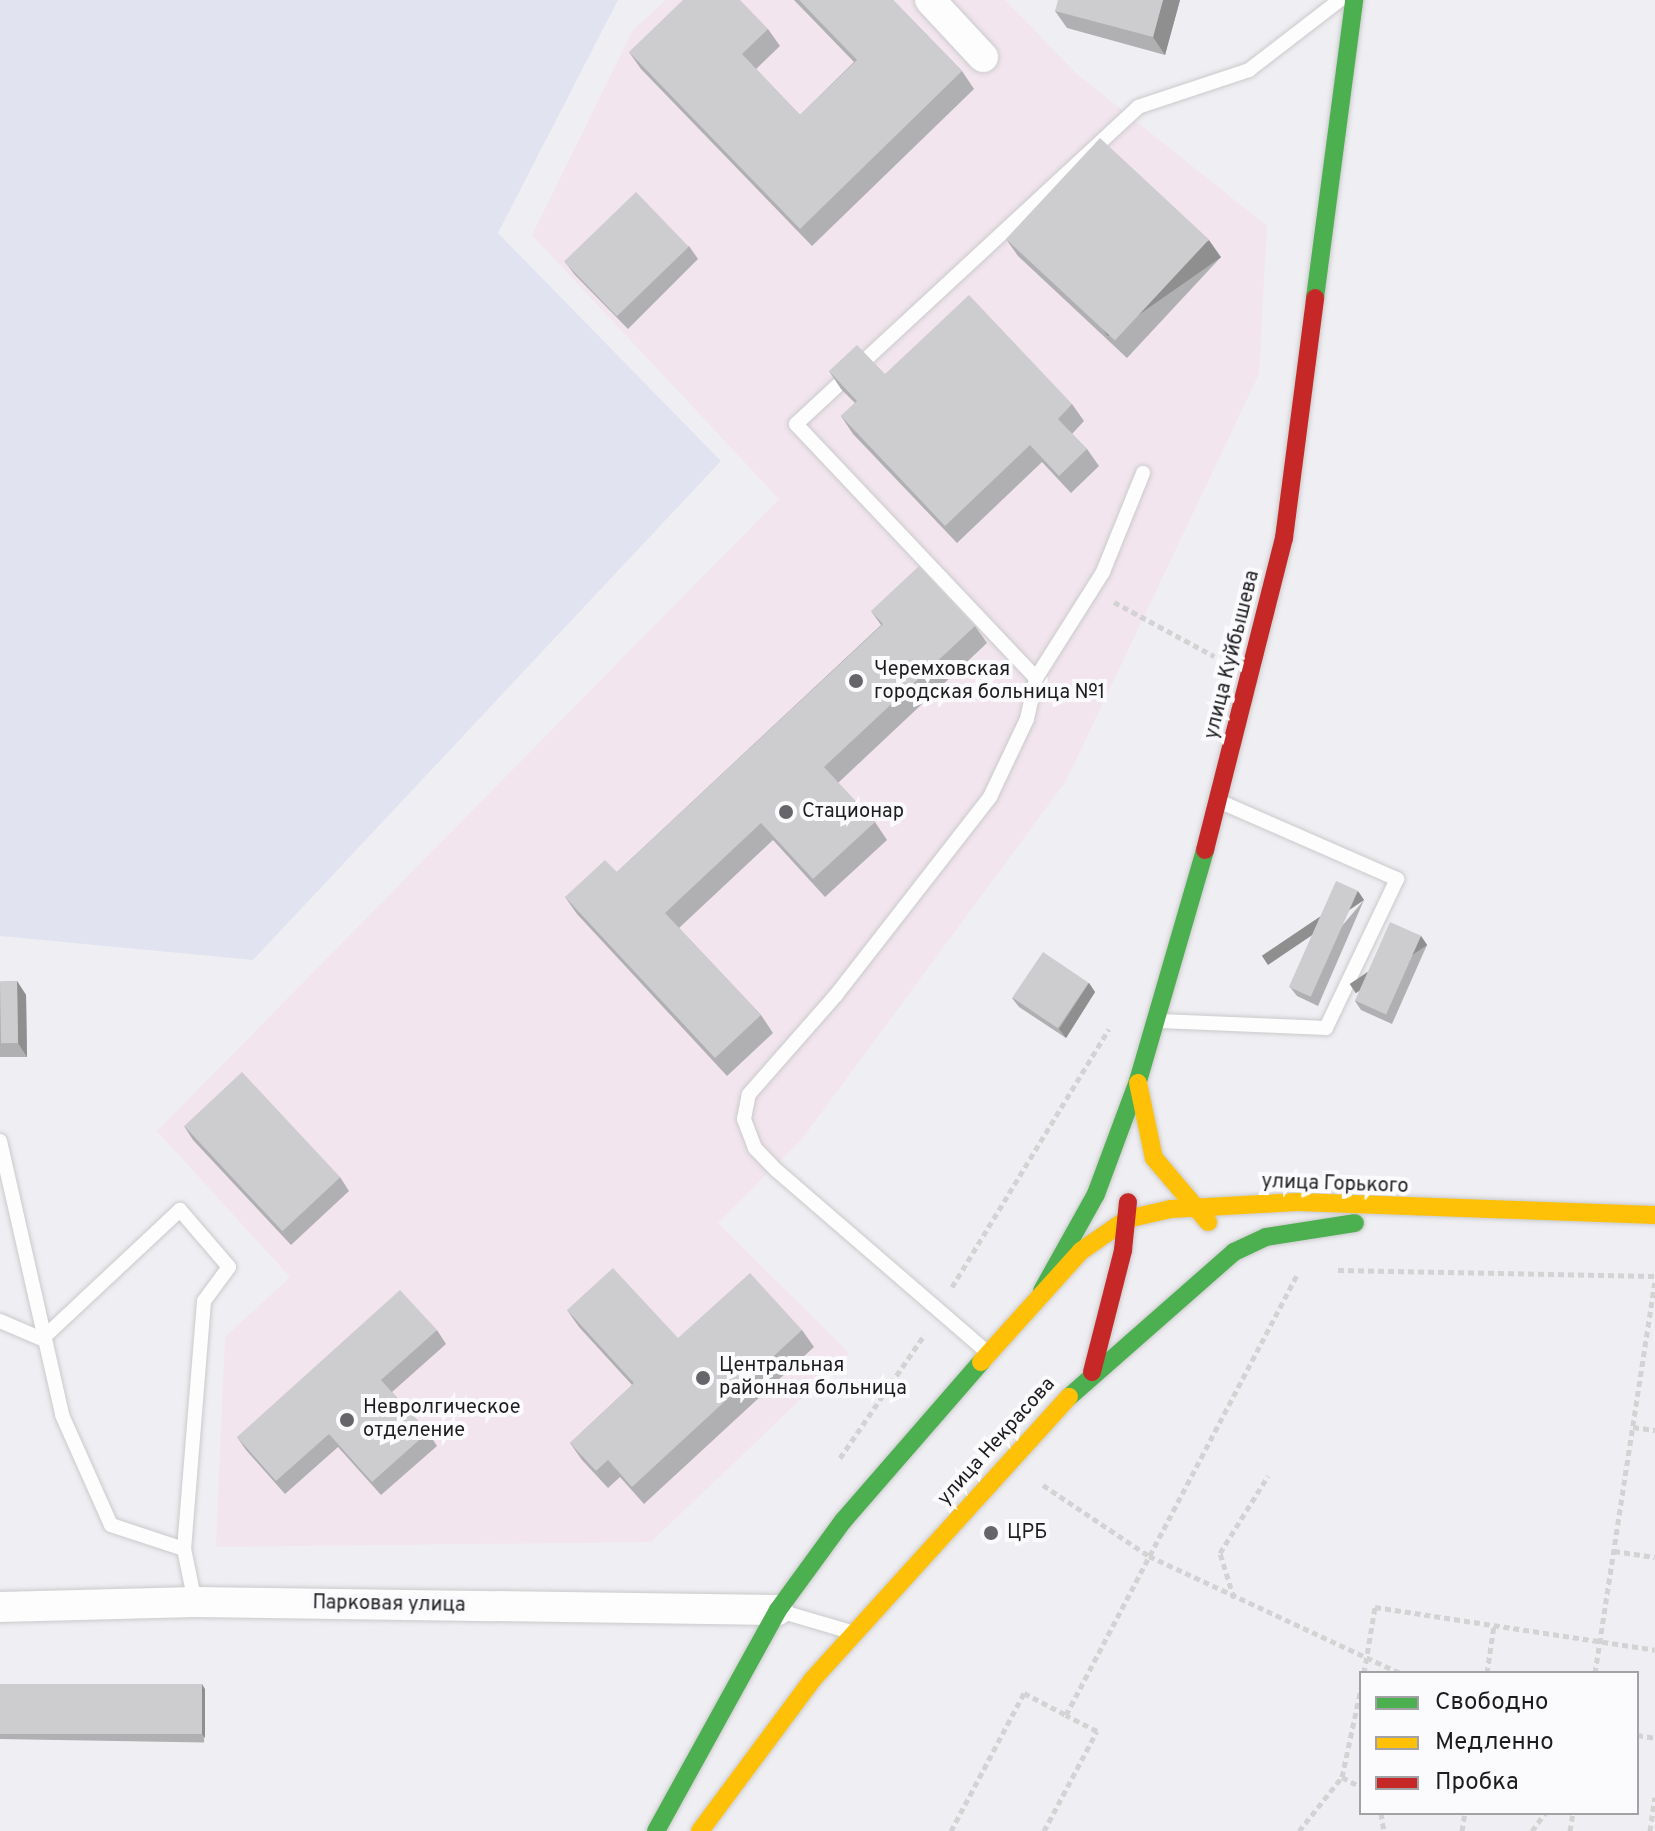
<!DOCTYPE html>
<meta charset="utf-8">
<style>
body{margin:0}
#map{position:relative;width:1655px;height:1831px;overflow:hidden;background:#efeff3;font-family:Overpass,sans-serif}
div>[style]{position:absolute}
.medical>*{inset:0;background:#f2e5ed}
.green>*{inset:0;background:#e2e3f1}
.path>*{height:5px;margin-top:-2.5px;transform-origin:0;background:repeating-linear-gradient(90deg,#d3d3d4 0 6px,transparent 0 10px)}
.roads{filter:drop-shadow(0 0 2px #cacacc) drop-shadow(0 0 2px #cacacc)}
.lane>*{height:14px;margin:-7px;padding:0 7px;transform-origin:7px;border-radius:7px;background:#fdfdfd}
.street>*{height:30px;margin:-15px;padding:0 15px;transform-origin:15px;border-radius:15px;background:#fdfdfd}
.fast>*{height:18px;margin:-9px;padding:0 9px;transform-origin:9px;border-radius:9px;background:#4caf50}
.slow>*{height:18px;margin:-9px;padding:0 9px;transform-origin:9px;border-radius:9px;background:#ffc107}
.jam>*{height:18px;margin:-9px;padding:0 9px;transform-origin:9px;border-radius:9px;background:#c62828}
.wall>*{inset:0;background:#b0afb1;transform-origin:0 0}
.shaded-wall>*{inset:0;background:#908f90;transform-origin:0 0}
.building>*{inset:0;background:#cdccce;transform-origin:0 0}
.dots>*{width:22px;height:22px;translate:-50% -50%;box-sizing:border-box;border:4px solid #fbfbfe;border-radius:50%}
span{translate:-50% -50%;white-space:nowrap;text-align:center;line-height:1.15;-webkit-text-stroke:8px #fbfbfe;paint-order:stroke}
.street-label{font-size:20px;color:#1d1d20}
.poi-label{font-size:20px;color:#1d1d20}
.left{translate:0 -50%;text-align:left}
.legend{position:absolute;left:1359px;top:1671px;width:280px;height:144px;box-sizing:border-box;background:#fbfbfe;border:2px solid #a2a2a5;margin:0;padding:10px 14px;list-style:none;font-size:24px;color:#1d1d20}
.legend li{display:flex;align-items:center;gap:16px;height:40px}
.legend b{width:40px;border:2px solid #a2a2a5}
</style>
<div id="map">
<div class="medical">
<i style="clip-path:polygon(666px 0,1005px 0,1077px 74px,1267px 226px,1259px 374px,1066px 781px,802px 1139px,718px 1223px,849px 1353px,651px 1542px,216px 1547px,225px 1337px,290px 1277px,157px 1131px,779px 499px,532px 235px,633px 30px)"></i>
</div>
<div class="green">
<i style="clip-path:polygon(0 0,618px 0,498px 233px,721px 461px,253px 960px,0 936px)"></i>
</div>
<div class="path">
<i style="left:1114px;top:602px;width:114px;rotate:28.4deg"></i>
<i style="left:1338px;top:1270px;width:317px;rotate:1.1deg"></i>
<i style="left:952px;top:1287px;width:302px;rotate:-58.7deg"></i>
<i style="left:1633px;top:1427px;width:22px;rotate:8deg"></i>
<i style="left:840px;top:1458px;width:150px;rotate:-55.6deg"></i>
<i style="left:1043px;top:1485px;width:128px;rotate:33.8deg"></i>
<i style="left:1149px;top:1556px;width:277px;rotate:25deg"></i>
<i style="left:1614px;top:1551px;width:41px;rotate:8.3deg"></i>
<i style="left:1234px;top:1598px;width:47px;rotate:-107.3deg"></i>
<i style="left:1220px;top:1553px;width:91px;rotate:-58.1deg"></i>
<i style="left:1364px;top:1673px;width:67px;rotate:-80.5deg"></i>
<i style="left:1375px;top:1607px;width:283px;rotate:8.7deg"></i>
<i style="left:1487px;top:1673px;width:49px;rotate:-81.7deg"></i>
<i style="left:1595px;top:1673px;width:395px;rotate:-81.3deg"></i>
<i style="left:1637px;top:1735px;width:18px;rotate:9deg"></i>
<i style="left:1342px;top:1777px;width:21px;rotate:28deg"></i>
<i style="left:1381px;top:1813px;width:18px;rotate:81deg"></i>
<i style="left:951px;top:1831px;width:156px;rotate:-62.1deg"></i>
<i style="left:1024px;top:1693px;width:47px;rotate:27.6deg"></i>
<i style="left:1044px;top:1831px;width:113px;rotate:-62.1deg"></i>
<i style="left:1097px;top:1731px;width:35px;rotate:-153deg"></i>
<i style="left:1066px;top:1715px;width:499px;rotate:-62.3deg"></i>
<i style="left:1299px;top:1831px;width:69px;rotate:-51.5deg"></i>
<i style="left:1342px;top:1777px;width:91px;rotate:-77.9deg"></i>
<i style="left:1462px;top:1831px;width:18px;rotate:-81deg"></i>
<i style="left:1532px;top:1831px;width:22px;rotate:-54deg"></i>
<i style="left:1570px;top:1831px;width:18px;rotate:-81deg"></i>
<i style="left:1650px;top:1831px;width:34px;rotate:-82deg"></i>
</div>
<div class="roads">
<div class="lane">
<i style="left:1036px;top:678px;width:125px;rotate:-57.7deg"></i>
<i style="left:1103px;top:572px;width:107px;rotate:-68deg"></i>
<i style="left:1161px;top:1021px;width:165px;rotate:2.4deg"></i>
<i style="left:1326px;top:1028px;width:165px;rotate:-64.5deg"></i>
<i style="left:1397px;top:879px;width:190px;rotate:-156.4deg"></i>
<i style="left:0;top:1141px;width:281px;rotate:77.2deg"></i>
<i style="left:62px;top:1415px;width:120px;rotate:66deg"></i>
<i style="left:111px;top:1525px;width:77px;rotate:18.2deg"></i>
<i style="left:0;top:1321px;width:46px;rotate:23.2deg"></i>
<i style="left:42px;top:1339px;width:189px;rotate:-43.1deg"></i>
<i style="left:180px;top:1210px;width:75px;rotate:49.3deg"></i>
<i style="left:229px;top:1267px;width:42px;rotate:126.3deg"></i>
<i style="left:204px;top:1301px;width:249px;rotate:94.6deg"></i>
<i style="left:184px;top:1549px;width:54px;rotate:78.3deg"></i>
<i style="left:987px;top:1352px;width:277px;rotate:-139.2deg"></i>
<i style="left:777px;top:1171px;width:32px;rotate:-134deg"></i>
<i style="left:755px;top:1148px;width:31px;rotate:-111deg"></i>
<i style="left:744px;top:1119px;width:25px;rotate:-79deg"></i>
<i style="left:749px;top:1094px;width:132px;rotate:-48.7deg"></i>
<i style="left:836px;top:995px;width:251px;rotate:-52.1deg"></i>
<i style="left:990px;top:797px;width:86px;rotate:-64.6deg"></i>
<i style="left:1027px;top:719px;width:42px;rotate:-77.6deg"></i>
<i style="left:1036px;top:678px;width:349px;rotate:-133.4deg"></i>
<i style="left:796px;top:424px;width:466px;rotate:-42.8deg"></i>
<i style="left:1138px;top:107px;width:117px;rotate:-18.4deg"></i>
<i style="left:1249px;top:70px;width:115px;rotate:-37.6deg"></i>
<i style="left:783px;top:1612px;width:71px;rotate:16.4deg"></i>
</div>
<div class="street">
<i style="left:930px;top:0;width:78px;rotate:47.1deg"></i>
<i style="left:0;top:1607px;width:195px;rotate:-1.5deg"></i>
<i style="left:195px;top:1602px;width:583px;rotate:0.79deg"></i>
</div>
<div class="fast">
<i style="left:1315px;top:298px;width:301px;rotate:-82.5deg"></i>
<i style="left:1042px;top:1291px;width:111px;rotate:-60.9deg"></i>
<i style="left:1096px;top:1194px;width:121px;rotate:-69.6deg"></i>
<i style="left:1138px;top:1081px;width:241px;rotate:-73.8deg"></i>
<i style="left:1069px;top:1397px;width:220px;rotate:-41.3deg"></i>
<i style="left:1234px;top:1252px;width:35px;rotate:-25deg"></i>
<i style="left:1266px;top:1237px;width:90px;rotate:-8.9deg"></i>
<i style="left:656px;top:1831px;width:252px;rotate:-61.1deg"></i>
<i style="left:778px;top:1610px;width:110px;rotate:-53.9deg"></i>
<i style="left:843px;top:1521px;width:211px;rotate:-49deg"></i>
</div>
<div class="slow">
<i style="left:1138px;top:1083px;width:77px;rotate:78deg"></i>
<i style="left:1154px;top:1158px;width:84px;rotate:49.8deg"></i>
<i style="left:981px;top:1362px;width:149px;rotate:-48deg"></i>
<i style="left:1081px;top:1251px;width:56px;rotate:-34.8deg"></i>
<i style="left:1127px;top:1219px;width:45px;rotate:-12.8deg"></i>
<i style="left:1171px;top:1209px;width:127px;rotate:-3.2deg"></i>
<i style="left:1298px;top:1202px;width:357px;rotate:2.1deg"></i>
<i style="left:700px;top:1831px;width:189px;rotate:-53.4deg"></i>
<i style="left:813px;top:1679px;width:381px;rotate:-47.8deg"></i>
</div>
<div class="jam">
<i style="left:1205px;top:850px;width:322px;rotate:-75.8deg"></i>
<i style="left:1284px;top:538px;width:242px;rotate:-82.6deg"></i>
<i style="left:1092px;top:1372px;width:126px;rotate:-75.7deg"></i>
<i style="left:1123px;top:1250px;width:48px;rotate:-84.1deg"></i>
</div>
</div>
<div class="wall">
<i style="clip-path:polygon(794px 0,893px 0,962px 71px,974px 89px,812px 246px,641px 69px,629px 52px,768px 29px,780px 46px,756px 69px,800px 115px,854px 62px)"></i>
<i style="clip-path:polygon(1180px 0,1165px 55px,1067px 28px,1055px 11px)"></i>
<i style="clip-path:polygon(1006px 239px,1221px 257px,1127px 358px,1018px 256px)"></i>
<i style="clip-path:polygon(689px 246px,698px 259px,628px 329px,575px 275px,565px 262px)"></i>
<i style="clip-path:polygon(829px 371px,885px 374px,1072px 404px,1084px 421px,1072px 434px,1087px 449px,1099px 466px,1071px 493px,1042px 462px,957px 543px,853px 434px,841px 416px,855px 403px,841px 389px)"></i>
<i style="clip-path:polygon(871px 611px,975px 626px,987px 643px,838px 783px,875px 822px,887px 840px,825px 897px,773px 840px,679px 928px,761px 1015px,773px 1033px,727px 1076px,577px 914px,565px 897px,617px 872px,881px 625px)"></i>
<i style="clip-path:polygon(1364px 900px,1318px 1006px,1297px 996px,1290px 987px)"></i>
<i style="clip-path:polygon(1421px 936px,1427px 945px,1392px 1024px,1361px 1010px,1355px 1001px)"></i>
<i style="clip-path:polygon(17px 981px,26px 995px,27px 1057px,0 1057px,0 982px)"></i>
<i style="clip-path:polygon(1089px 983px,1095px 992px,1066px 1038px,1019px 1007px,1012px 998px)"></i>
<i style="clip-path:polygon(184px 1126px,340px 1177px,349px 1191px,291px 1245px,193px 1140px)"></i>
<i style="clip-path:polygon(567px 1310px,678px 1338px,802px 1330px,814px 1347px,644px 1504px,620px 1477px,608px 1488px,582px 1460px,570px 1443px,632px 1385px,579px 1327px)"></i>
<i style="clip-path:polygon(437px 1330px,446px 1344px,392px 1392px,428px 1432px,437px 1446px,381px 1495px,338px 1447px,285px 1494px,246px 1450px,237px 1437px)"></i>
<i style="left:0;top:1686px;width:205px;height:53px;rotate:1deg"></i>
</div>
<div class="shaded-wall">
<i style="clip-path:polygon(1163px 0,1180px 0,1165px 55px,1153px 37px)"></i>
<i style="left:1209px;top:240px;width:21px;height:138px;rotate:55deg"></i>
<i style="left:1358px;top:891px;width:11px;height:116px;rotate:56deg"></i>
<i style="left:1421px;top:936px;width:11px;height:86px;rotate:56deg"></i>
<i style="clip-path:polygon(17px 981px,26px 995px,27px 1057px,18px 1043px)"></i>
<i style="clip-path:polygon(1089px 983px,1095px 992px,1066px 1038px,1059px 1029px)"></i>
<i style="clip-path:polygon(202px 1684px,205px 1689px,205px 1738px,202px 1734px)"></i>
</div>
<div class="building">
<i style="clip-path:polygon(683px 0,740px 0,768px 29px,742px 54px,800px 115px,857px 60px,799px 0,893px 0,962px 71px,800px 229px,629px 52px)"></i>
<i style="clip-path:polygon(1058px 0,1163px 0,1153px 37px,1055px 11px)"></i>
<i style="left:1100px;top:138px;width:149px;height:138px;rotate:43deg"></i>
<i style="left:636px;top:192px;width:76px;height:100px;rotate:46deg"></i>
<i style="clip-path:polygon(969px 295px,1072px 404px,1058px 419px,1087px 449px,1059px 476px,1030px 445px,945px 526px,841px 416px,857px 401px,829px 371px,857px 345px,885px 374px)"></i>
<i style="clip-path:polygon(919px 566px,975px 626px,824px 767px,875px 822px,813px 879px,761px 823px,665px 913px,761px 1015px,715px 1058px,565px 897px,605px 860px,617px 872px,883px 624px,871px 611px)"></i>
<i style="left:1336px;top:881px;width:24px;height:116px;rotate:24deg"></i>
<i style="left:1390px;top:922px;width:34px;height:86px;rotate:24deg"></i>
<i style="left:1043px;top:952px;width:55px;height:55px;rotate:34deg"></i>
<i style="left:17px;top:981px;width:62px;height:17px;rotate:89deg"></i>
<i style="left:242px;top:1072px;width:144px;height:79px;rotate:47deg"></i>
<i style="clip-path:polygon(613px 1268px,678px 1338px,750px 1273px,802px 1330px,632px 1487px,608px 1460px,596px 1471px,570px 1443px,634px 1383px,567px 1310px)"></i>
<i style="clip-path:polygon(400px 1290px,437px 1330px,381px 1380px,428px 1432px,372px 1482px,329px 1434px,276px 1481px,237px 1437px)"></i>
<i style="left:202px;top:1684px;width:50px;height:202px;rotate:90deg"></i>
</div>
<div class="dots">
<i style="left:856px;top:681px;background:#66666a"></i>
<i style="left:786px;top:812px;background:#66666a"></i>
<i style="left:703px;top:1378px;background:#66666a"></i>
<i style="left:347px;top:1420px;background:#66666a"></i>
<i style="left:991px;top:1533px;background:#66666a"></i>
</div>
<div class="street-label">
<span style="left:1233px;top:655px;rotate:-76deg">улица Куйбышева</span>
<span style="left:1335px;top:1185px;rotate:2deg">улица Горького</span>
<span style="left:997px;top:1442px;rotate:-48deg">улица Некрасова</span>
<span style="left:389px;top:1605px;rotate:1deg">Парковая улица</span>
</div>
<div class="poi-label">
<span class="left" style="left:874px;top:682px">Черемховская<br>городская больница №1</span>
<span class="left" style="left:802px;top:812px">Стационар</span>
<span class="left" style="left:719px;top:1378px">Центральная<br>районная больница</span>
<span class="left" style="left:363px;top:1420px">Невролгическое<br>отделение</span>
<span class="left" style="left:1007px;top:1533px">ЦРБ</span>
</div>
<ul class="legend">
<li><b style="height:10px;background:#4caf50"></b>Свободно</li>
<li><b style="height:10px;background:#ffc107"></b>Медленно</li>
<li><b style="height:10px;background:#c62828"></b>Пробка</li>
</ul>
</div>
